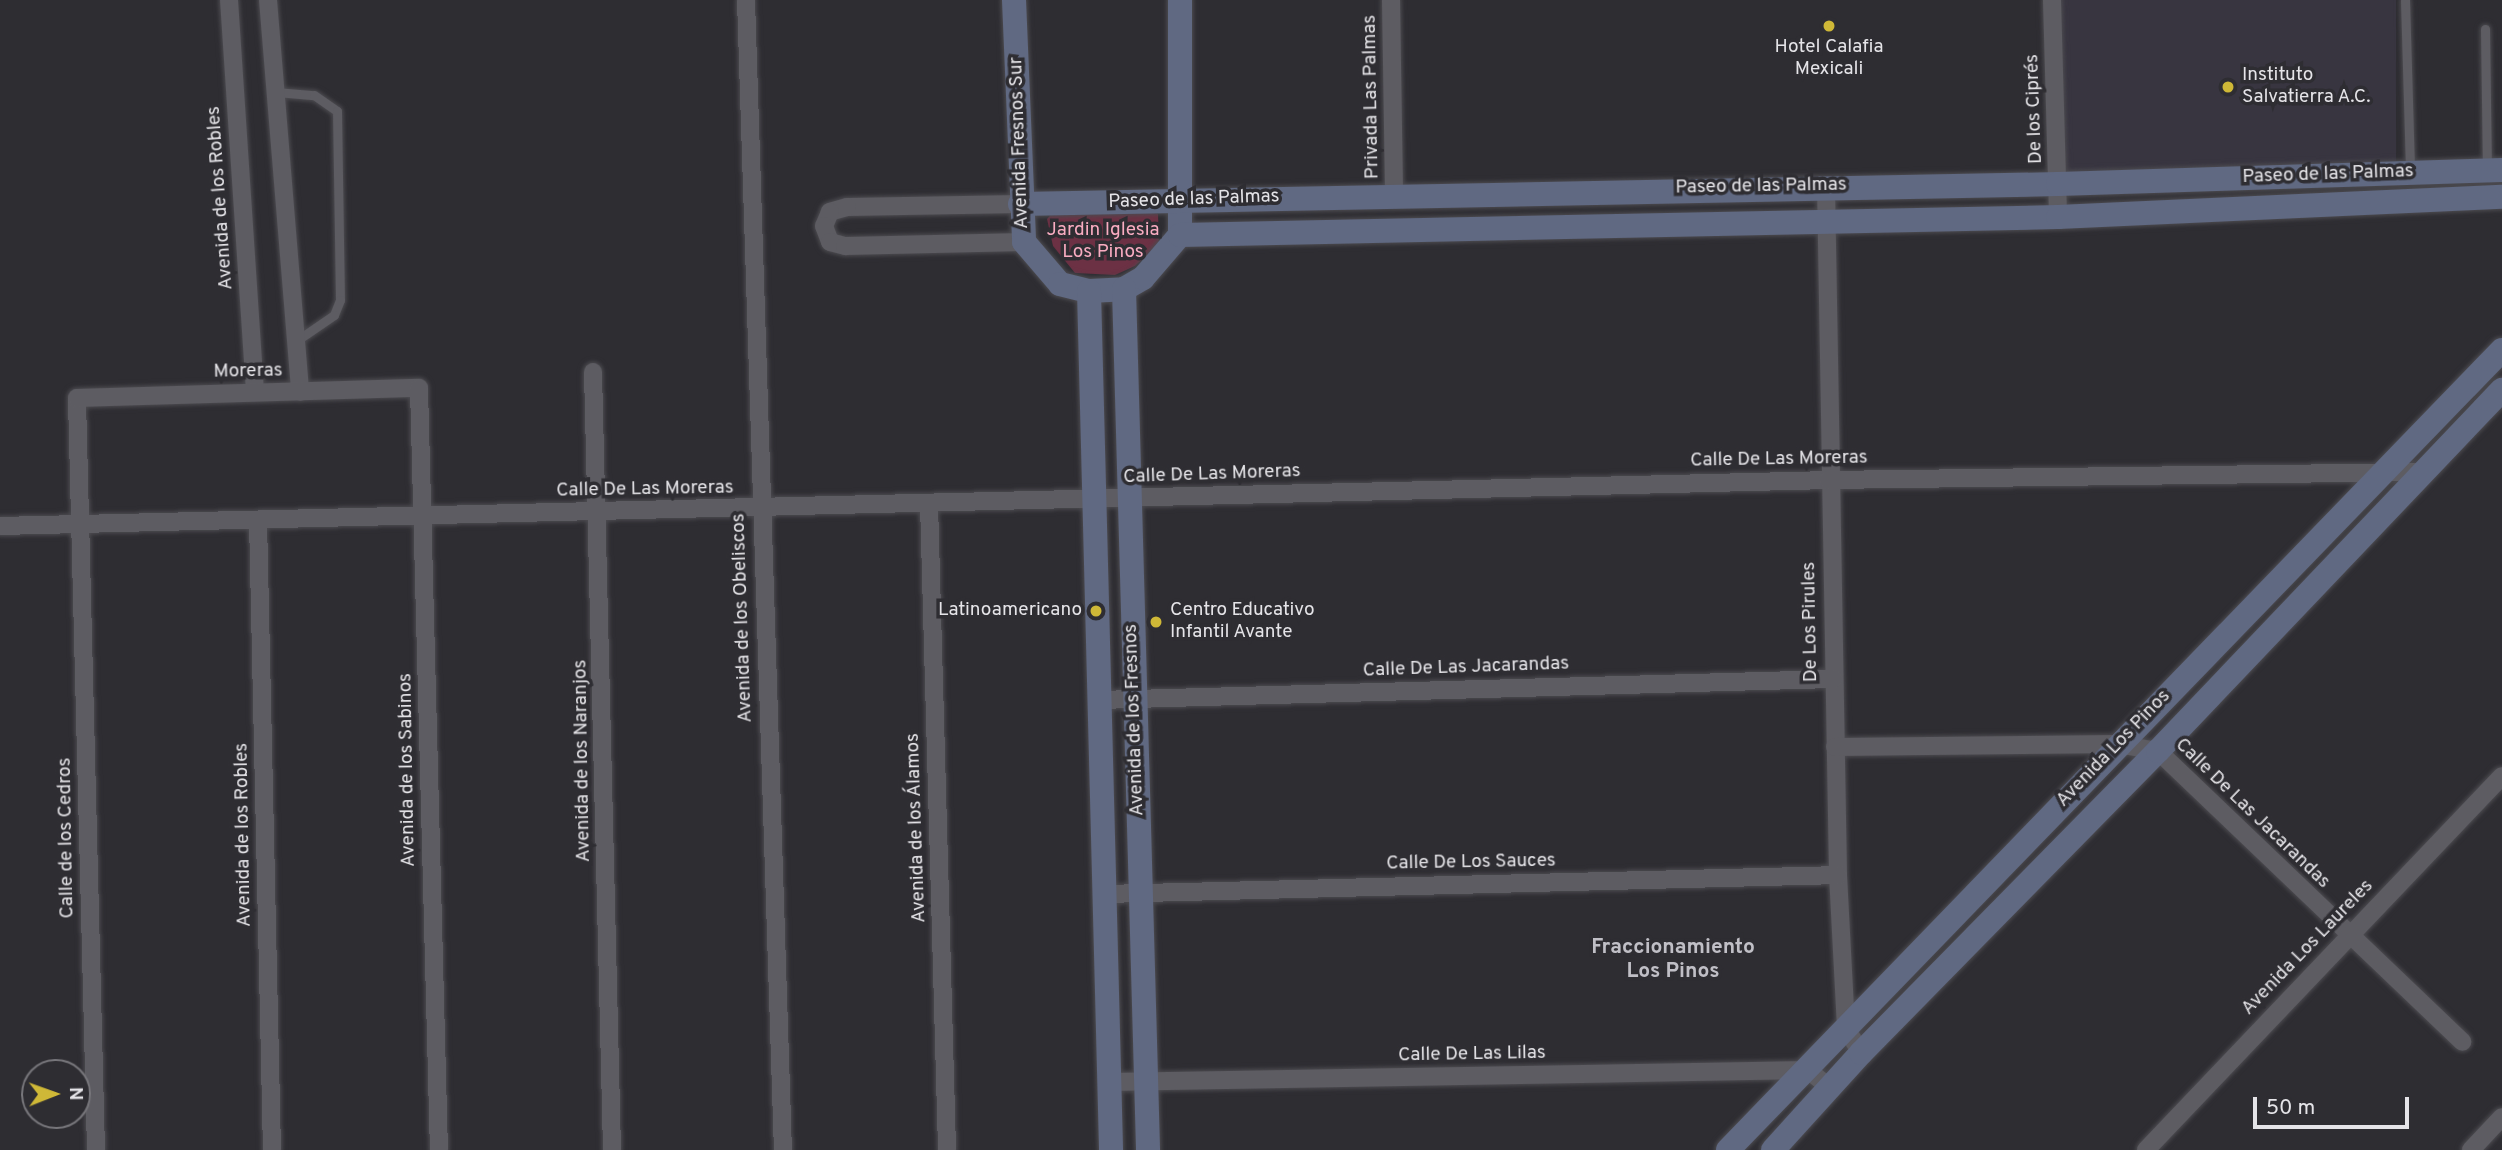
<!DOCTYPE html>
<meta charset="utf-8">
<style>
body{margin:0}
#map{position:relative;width:2502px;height:1150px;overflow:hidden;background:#2e2d32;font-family:Overpass,sans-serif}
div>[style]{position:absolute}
.built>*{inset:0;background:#383540;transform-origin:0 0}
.green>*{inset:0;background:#6c3144}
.roads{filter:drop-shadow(0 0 2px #4c4b50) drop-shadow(0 0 2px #4c4b50)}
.lane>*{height:9px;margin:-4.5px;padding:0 4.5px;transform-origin:4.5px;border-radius:4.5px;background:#5d5c62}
.street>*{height:18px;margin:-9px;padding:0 9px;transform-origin:9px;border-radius:9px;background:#5d5c62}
.secondary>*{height:24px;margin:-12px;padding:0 12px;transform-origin:12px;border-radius:12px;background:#606982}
.dots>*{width:19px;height:19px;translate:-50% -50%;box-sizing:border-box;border:4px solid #2e2d32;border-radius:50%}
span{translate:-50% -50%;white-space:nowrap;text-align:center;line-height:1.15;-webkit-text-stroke:7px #2e2d32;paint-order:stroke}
.poi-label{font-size:19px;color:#e5e4e8}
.left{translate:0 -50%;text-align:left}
.right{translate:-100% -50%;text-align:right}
.street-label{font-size:19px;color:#e5e4e8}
.park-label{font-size:19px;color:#f9acc1}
.neighbourhood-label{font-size:21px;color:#c0bfc6;font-weight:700}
.north{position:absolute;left:21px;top:1059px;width:70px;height:70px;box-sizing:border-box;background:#2e2d32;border:2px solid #77767b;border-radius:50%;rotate:89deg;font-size:19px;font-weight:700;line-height:28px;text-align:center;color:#e5e4e8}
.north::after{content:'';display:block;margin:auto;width:24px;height:32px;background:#cfb837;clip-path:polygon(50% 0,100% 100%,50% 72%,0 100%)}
.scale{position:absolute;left:2253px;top:1097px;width:156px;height:32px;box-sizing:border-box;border:4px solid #e5e4e8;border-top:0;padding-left:9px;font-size:21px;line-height:24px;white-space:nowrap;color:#e5e4e8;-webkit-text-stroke:5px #2e2d32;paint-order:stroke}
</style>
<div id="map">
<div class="built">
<i style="left:2057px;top:0;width:339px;height:178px"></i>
</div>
<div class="green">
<i style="clip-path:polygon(1130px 208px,1158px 214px,1159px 244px,1135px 266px,1115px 275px,1075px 273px,1053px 246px,1047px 219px,1056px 209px)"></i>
</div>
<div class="roads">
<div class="lane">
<i style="left:2405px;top:0;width:171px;rotate:88.3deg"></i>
<i style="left:2485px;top:29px;width:139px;rotate:89.2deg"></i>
<i style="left:276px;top:92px;width:38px;rotate:5deg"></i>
<i style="left:314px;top:95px;width:28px;rotate:35deg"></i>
<i style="left:337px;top:111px;width:189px;rotate:89.1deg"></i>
<i style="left:340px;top:300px;width:16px;rotate:112deg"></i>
<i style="left:334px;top:315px;width:46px;rotate:145.6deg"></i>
</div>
<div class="street">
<i style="left:229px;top:0;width:393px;rotate:86.2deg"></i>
<i style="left:268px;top:0;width:393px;rotate:85.3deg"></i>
<i style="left:746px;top:0;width:1151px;rotate:88.16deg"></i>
<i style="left:1391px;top:0;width:194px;rotate:89.1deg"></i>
<i style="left:2052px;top:0;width:217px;rotate:88.4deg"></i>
<i style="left:1826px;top:186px;width:689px;rotate:89deg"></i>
<i style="left:1838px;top:875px;width:153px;rotate:87deg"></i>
<i style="left:1846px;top:1028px;width:29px;rotate:59deg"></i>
<i style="left:1020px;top:204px;width:173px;rotate:179deg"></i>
<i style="left:847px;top:207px;width:18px;rotate:164deg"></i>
<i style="left:830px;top:212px;width:15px;rotate:113deg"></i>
<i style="left:824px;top:226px;width:17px;rotate:69deg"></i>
<i style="left:830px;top:242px;width:16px;rotate:15deg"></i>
<i style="left:845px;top:246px;width:179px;rotate:-1.3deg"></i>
<i style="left:593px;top:372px;width:778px;rotate:88.6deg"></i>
<i style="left:929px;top:504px;width:646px;rotate:88.4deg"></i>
<i style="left:258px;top:520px;width:630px;rotate:88.73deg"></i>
<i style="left:0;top:526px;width:1829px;rotate:-1.44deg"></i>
<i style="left:1828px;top:480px;width:598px;rotate:-0.77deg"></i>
<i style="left:1099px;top:700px;width:735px;rotate:-1.64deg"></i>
<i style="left:1835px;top:747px;width:282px;rotate:-0.6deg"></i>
<i style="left:2117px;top:744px;width:42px;rotate:9.7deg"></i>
<i style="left:2158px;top:751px;width:421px;rotate:43.7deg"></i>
<i style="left:1105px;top:894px;width:733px;rotate:-1.48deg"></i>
<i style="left:1109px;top:1082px;width:699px;rotate:-0.98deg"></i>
<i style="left:1808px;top:1070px;width:28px;rotate:39deg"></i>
<i style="left:96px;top:1150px;width:752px;rotate:-91.45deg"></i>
<i style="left:77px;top:398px;width:342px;rotate:-1.7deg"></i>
<i style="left:419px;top:388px;width:762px;rotate:88.5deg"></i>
<i style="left:2146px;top:1150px;width:516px;rotate:-46.41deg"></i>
<i style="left:2471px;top:1150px;width:45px;rotate:-46.8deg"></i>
</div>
<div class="secondary">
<i style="left:1014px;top:0;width:242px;rotate:87.6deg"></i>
<i style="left:1024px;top:242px;width:55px;rotate:49.4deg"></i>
<i style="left:1060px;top:284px;width:30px;rotate:14deg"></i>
<i style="left:1089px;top:291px;width:35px;rotate:-3deg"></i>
<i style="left:1124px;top:289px;width:22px;rotate:-30deg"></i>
<i style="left:1143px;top:278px;width:57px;rotate:-49.3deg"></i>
<i style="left:1180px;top:235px;width:235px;rotate:-90deg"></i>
<i style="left:1020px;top:204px;width:1038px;rotate:-1.1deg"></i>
<i style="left:2058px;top:184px;width:444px;rotate:-1.8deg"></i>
<i style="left:1180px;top:235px;width:878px;rotate:-1.17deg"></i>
<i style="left:2058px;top:217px;width:444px;rotate:-2.6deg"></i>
<i style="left:1124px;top:289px;width:861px;rotate:88.4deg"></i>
<i style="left:1089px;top:291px;width:859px;rotate:88.53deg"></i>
<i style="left:1728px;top:1150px;width:1113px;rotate:-45.95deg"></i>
<i style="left:1773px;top:1150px;width:131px;rotate:-47.8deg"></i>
<i style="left:1861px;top:1053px;width:424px;rotate:-45.5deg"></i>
<i style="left:2158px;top:751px;width:499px;rotate:-46.4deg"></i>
</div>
</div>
<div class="dots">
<i style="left:1829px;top:26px;background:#cfb837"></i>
<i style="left:2228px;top:87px;background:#cfb837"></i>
<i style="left:1096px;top:611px;background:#cfb837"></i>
<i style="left:1156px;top:622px;background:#cfb837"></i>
</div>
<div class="poi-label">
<span style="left:1829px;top:59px">Hotel Calafia<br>Mexicali</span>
<span class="left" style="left:2242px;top:87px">Instituto<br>Salvatierra A.C.</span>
<span class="right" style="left:1082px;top:611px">Latinoamericano</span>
<span class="left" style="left:1170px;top:622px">Centro Educativo<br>Infantil Avante</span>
</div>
<div class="street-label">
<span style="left:1372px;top:97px;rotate:-91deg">Privada Las Palmas</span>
<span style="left:2035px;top:109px;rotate:-92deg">De los Ciprés</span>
<span style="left:1020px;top:143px;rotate:-92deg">Avenida Fresnos Sur</span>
<span style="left:2328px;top:175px;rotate:-2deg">Paseo de las Palmas</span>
<span style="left:1761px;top:187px;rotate:-1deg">Paseo de las Palmas</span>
<span style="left:221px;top:198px;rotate:-94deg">Avenida de los Robles</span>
<span style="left:1194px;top:200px;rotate:-2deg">Paseo de las Palmas</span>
<span style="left:248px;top:372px;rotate:-1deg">Moreras</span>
<span style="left:1779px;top:460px;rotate:-1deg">Calle De Las Moreras</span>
<span style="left:1212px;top:475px;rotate:-2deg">Calle De Las Moreras</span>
<span style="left:645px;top:490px;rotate:-1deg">Calle De Las Moreras</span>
<span style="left:743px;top:618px;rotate:-92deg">Avenida de los Obeliscos</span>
<span style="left:1811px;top:622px;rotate:-91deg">De Los Pirules</span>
<span style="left:1466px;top:668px;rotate:-2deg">Calle De Las Jacarandas</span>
<span style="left:1135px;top:720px;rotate:-92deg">Avenida de los Fresnos</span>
<span style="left:2114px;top:749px;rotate:-46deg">Avenida Los Pinos</span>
<span style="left:583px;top:761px;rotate:-91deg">Avenida de los Naranjos</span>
<span style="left:408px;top:770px;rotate:-91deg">Avenida de los Sabinos</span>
<span style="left:2252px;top:814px;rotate:44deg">Calle De Las Jacarandas</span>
<span style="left:917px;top:828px;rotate:-92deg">Avenida de los Álamos</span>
<span style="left:244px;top:835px;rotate:-91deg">Avenida de los Robles</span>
<span style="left:67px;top:838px;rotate:-91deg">Calle de los Cedros</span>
<span style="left:1471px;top:863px;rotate:-1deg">Calle De Los Sauces</span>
<span style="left:2308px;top:948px;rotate:-46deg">Avenida Los Laureles</span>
<span style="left:1472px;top:1055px;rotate:-1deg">Calle De Las Lilas</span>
</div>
<div class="park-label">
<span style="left:1103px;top:242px">Jardin Iglesia<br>Los Pinos</span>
</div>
<div class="neighbourhood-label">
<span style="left:1673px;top:960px">Fraccionamiento<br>Los Pinos</span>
</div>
<div class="north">N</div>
<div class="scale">50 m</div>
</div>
